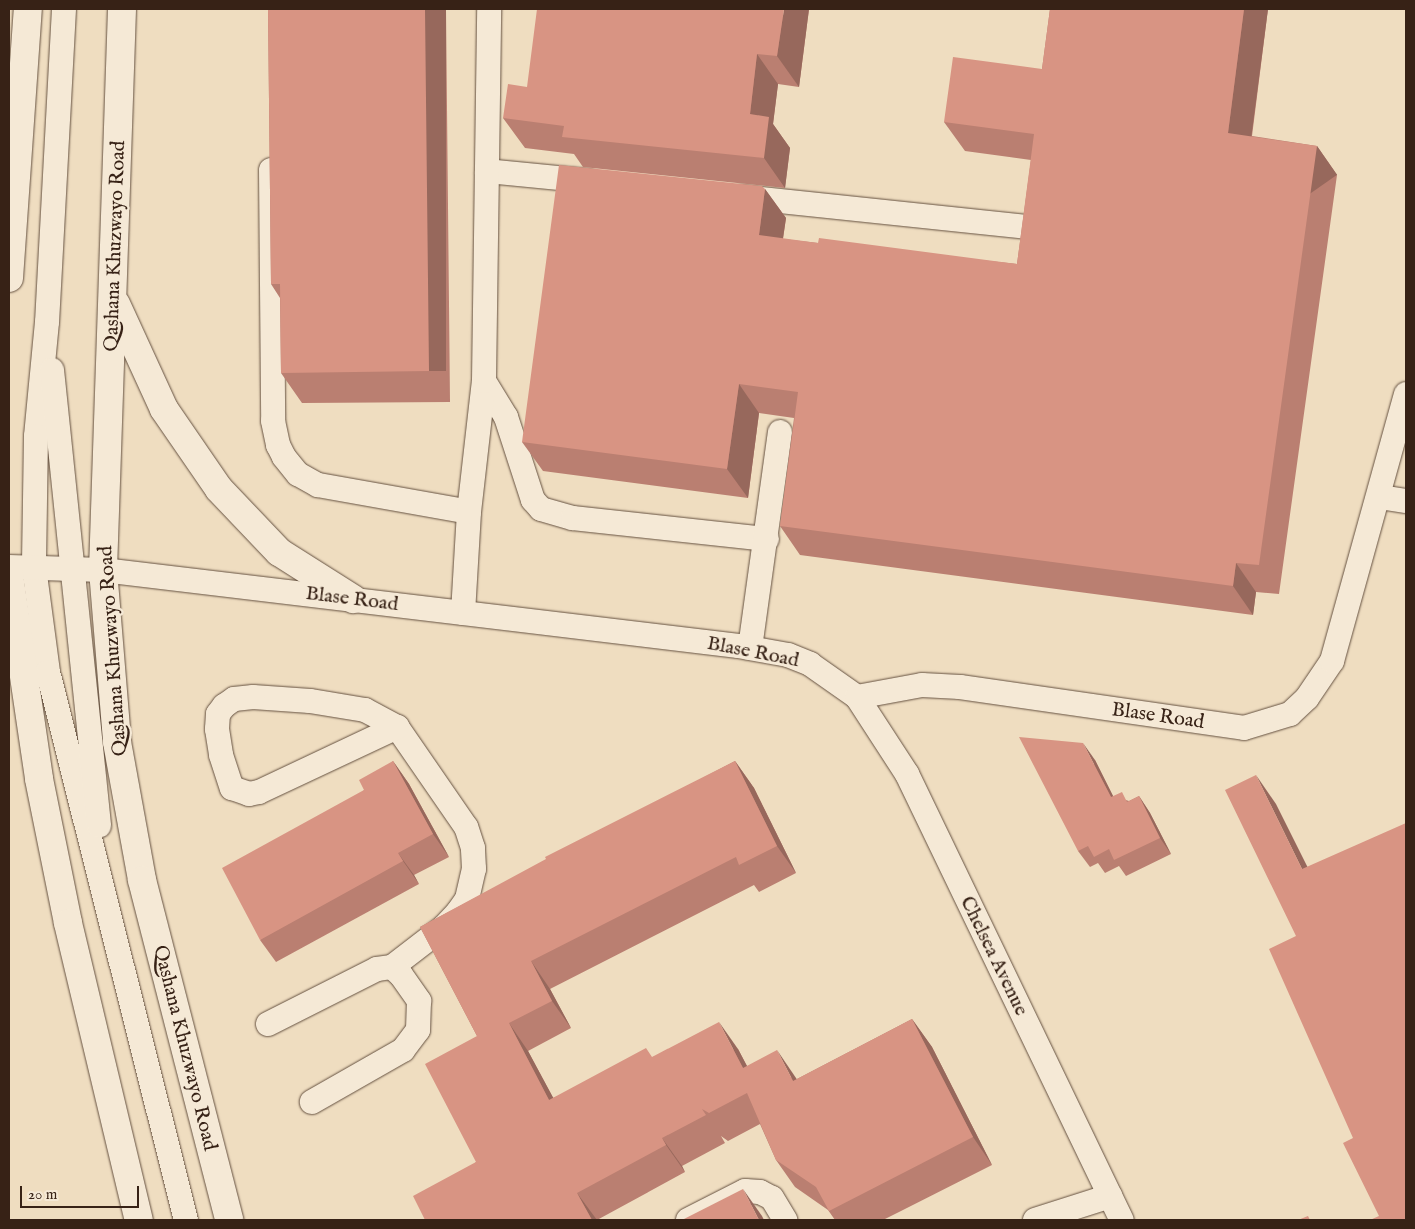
<!DOCTYPE html>
<style>
body{margin:0}
#map{position:relative;width:1415px;height:1229px;overflow:hidden;background:#efddc0;font-family:"IM FELL English",serif}
div>[style]{position:absolute}
.roads{filter:drop-shadow(0 0 1px #655140) drop-shadow(0 0 1px #655140)}
.service>*{height:24px;margin:-12px;padding:0 12px;transform-origin:12px;border-radius:12px;background:#f5e9d6}
.secondary>*{height:28px;margin:-14px;padding:0 14px;transform-origin:14px;border-radius:14px;background:#f5e9d6}
.wall>*{inset:0;background:#ba7f71}
.shaded-wall>*{inset:0;background:#97685c;transform-origin:0 0}
.building>*{inset:0;background:#d89483}
span{translate:-50% -50%;white-space:nowrap;text-align:center;line-height:1.15;-webkit-text-stroke:4.5px #f5e9d6;paint-order:stroke}
.street-label{font-size:20px;color:#372216}
.frame{position:absolute;inset:0;border:10px solid #372216;pointer-events:none}
.scale{position:absolute;left:20px;top:1186px;width:119px;height:22px;box-sizing:border-box;border:2px solid #372216;border-top:0;padding-left:6px;font-size:15px;line-height:18px;white-space:nowrap;color:#372216;-webkit-text-stroke:4px #f5e9d6;paint-order:stroke}
</style>
<div id="map">
<div class="roads">
<div class="service">
<i style="left:64px;top:9px;width:313px;rotate:93.1deg"></i>
<i style="left:47px;top:322px;width:115px;rotate:95.5deg"></i>
<i style="left:36px;top:436px;width:131px;rotate:90.9deg"></i>
<i style="left:34px;top:567px;width:106px;rotate:82.4deg"></i>
<i style="left:48px;top:672px;width:565px;rotate:75.87deg"></i>
<i style="left:271px;top:170px;width:251px;rotate:89.5deg"></i>
<i style="left:273px;top:421px;width:25px;rotate:78deg"></i>
<i style="left:278px;top:445px;width:13px;rotate:63deg"></i>
<i style="left:284px;top:457px;width:22px;rotate:51deg"></i>
<i style="left:298px;top:474px;width:23px;rotate:29deg"></i>
<i style="left:318px;top:485px;width:153px;rotate:10.1deg"></i>
<i style="left:487px;top:171px;width:102px;rotate:5.6deg"></i>
<i style="left:742px;top:197px;width:286px;rotate:6deg"></i>
<i style="left:52px;top:370px;width:458px;rotate:84.1deg"></i>
<i style="left:484px;top:381px;width:42px;rotate:58.6deg"></i>
<i style="left:506px;top:417px;width:87px;rotate:72deg"></i>
<i style="left:533px;top:500px;width:12px;rotate:48deg"></i>
<i style="left:541px;top:509px;width:33px;rotate:16deg"></i>
<i style="left:573px;top:518px;width:195px;rotate:6.2deg"></i>
<i style="left:1380px;top:497px;width:26px;rotate:9deg"></i>
<i style="left:9px;top:567px;width:94px;rotate:1.8deg"></i>
<i style="left:103px;top:570px;width:640px;rotate:6.82deg"></i>
<i style="left:738px;top:646px;width:51px;rotate:10.2deg"></i>
<i style="left:788px;top:655px;width:24px;rotate:22deg"></i>
<i style="left:810px;top:664px;width:57px;rotate:35.1deg"></i>
<i style="left:857px;top:697px;width:92px;rotate:57deg"></i>
<i style="left:907px;top:774px;width:495px;rotate:64.3deg"></i>
<i style="left:463px;top:613px;width:101px;rotate:-86.6deg"></i>
<i style="left:469px;top:512px;width:132px;rotate:-83.5deg"></i>
<i style="left:484px;top:381px;width:372px;rotate:-89.2deg"></i>
<i style="left:750px;top:648px;width:218px;rotate:-82.1deg"></i>
<i style="left:857px;top:697px;width:66px;rotate:-10.5deg"></i>
<i style="left:922px;top:685px;width:38px;rotate:3deg"></i>
<i style="left:960px;top:687px;width:287px;rotate:8.2deg"></i>
<i style="left:1244px;top:728px;width:48px;rotate:-16.9deg"></i>
<i style="left:1290px;top:714px;width:23px;rotate:-43deg"></i>
<i style="left:1307px;top:698px;width:45px;rotate:-56deg"></i>
<i style="left:1332px;top:661px;width:277px;rotate:-74.5deg"></i>
<i style="left:392px;top:967px;width:66px;rotate:-37.6deg"></i>
<i style="left:444px;top:927px;width:21px;rotate:-47deg"></i>
<i style="left:458px;top:912px;width:16px;rotate:-55deg"></i>
<i style="left:467px;top:899px;width:31px;rotate:-77deg"></i>
<i style="left:474px;top:869px;width:21px;rotate:-93deg"></i>
<i style="left:473px;top:848px;width:22px;rotate:-108deg"></i>
<i style="left:466px;top:827px;width:121px;rotate:-124.6deg"></i>
<i style="left:397px;top:727px;width:36px;rotate:-152deg"></i>
<i style="left:365px;top:710px;width:56px;rotate:-170.7deg"></i>
<i style="left:310px;top:701px;width:57px;rotate:-176deg"></i>
<i style="left:253px;top:697px;width:19px;rotate:174deg"></i>
<i style="left:234px;top:699px;width:12px;rotate:145deg"></i>
<i style="left:224px;top:706px;width:10px;rotate:127deg"></i>
<i style="left:218px;top:714px;width:15px;rotate:94deg"></i>
<i style="left:217px;top:729px;width:26px;rotate:81deg"></i>
<i style="left:221px;top:755px;width:35px;rotate:72deg"></i>
<i style="left:232px;top:788px;width:18px;rotate:19deg"></i>
<i style="left:249px;top:794px;width:10px;rotate:-11deg"></i>
<i style="left:259px;top:792px;width:153px;rotate:-25.2deg"></i>
<i style="left:268px;top:1024px;width:122px;rotate:-26.8deg"></i>
<i style="left:377px;top:969px;width:15px;rotate:-8deg"></i>
<i style="left:392px;top:967px;width:12px;rotate:42deg"></i>
<i style="left:401px;top:975px;width:32px;rotate:55deg"></i>
<i style="left:419px;top:1001px;width:29px;rotate:92deg"></i>
<i style="left:418px;top:1030px;width:25px;rotate:127deg"></i>
<i style="left:403px;top:1050px;width:105px;rotate:150.3deg"></i>
<i style="left:688px;top:1220px;width:64px;rotate:-27deg"></i>
<i style="left:745px;top:1191px;width:15px;rotate:4deg"></i>
<i style="left:760px;top:1192px;width:13px;rotate:27deg"></i>
<i style="left:772px;top:1198px;width:26px;rotate:59deg"></i>
<i style="left:1035px;top:1220px;width:79px;rotate:-17.7deg"></i>
</div>
<div class="secondary">
<i style="left:122px;top:9px;width:561px;rotate:91.94deg"></i>
<i style="left:103px;top:570px;width:173px;rotate:85.3deg"></i>
<i style="left:117px;top:742px;width:140px;rotate:79.7deg"></i>
<i style="left:142px;top:880px;width:351px;rotate:75.6deg"></i>
<i style="left:9px;top:278px;width:270px;rotate:-86deg"></i>
<i style="left:116px;top:304px;width:115px;rotate:65.4deg"></i>
<i style="left:164px;top:409px;width:97px;rotate:55.5deg"></i>
<i style="left:219px;top:489px;width:87px;rotate:46.4deg"></i>
<i style="left:279px;top:552px;width:88px;rotate:32.4deg"></i>
<i style="left:9px;top:575px;width:206px;rotate:81.6deg"></i>
<i style="left:39px;top:779px;width:147px;rotate:78.6deg"></i>
<i style="left:68px;top:923px;width:305px;rotate:76.6deg"></i>
</div>
</div>
<div class="wall">
<i style="clip-path:polygon(268px 9px,446px 9px,450px 402px,302px 403px,281px 373px,280px 298px,271px 284px)"></i>
<i style="clip-path:polygon(809px 9px,799px 87px,778px 84px,773px 124px,790px 148px,785px 188px,583px 167px,574px 154px,525px 148px,503px 118px,527px 87px)"></i>
<i style="clip-path:polygon(1050px 9px,1268px 9px,1252px 136px,1317px 146px,1337px 175px,1279px 594px,1256px 592px,1253px 615px,800px 555px,780px 526px,794px 418px,759px 413px,748px 498px,543px 471px,522px 442px,765px 189px,786px 218px,783px 239px,818px 243px,1017px 264px,1031px 160px,965px 151px,944px 122px,1042px 69px)"></i>
<i style="clip-path:polygon(1095px 760px,1113px 796px,1129px 801px,1139px 796px,1150px 813px,1171px 854px,1126px 876px,1119px 866px,1105px 873px,1098px 863px,1090px 867px,1078px 851px)"></i>
<i style="clip-path:polygon(393px 761px,409px 784px,449px 857px,414px 875px,419px 884px,276px 962px,260px 940px,364px 790px)"></i>
<i style="clip-path:polygon(735px 761px,754px 788px,796px 873px,759px 892px,754px 885px,550px 989px,571px 1028px,528px 1051px,553px 1098px,652px 1057px,738px 1049px,747px 1066px,797px 1079px,912px 1019px,932px 1047px,992px 1165px,883px 1220px,835px 1220px,828px 1210px,795px 1187px,776px 1160px,760px 1124px,728px 1141px,721px 1136px,725px 1143px,682px 1166px,685px 1172px,597px 1220px,425px 1220px,476px 1162px,477px 1036px,420px 927px)"></i>
</div>
<div class="shaded-wall">
<i style="left:425px;top:9px;width:21px;height:362px"></i>
<i style="clip-path:polygon(784px 9px,809px 9px,799px 87px,777px 56px)"></i>
<i style="clip-path:polygon(1244px 9px,1268px 9px,1248px 162px,1228px 133px)"></i>
<i style="clip-path:polygon(757px 54px,778px 84px,773px 124px,790px 148px,785px 188px,764px 158px,750px 114px)"></i>
<i style="left:1317px;top:146px;width:35px;height:423px;rotate:55deg"></i>
<i style="clip-path:polygon(765px 189px,786px 218px,779px 264px,759px 235px)"></i>
<i style="clip-path:polygon(739px 384px,759px 413px,748px 498px,727px 469px)"></i>
<i style="clip-path:polygon(1236px 563px,1256px 592px,1253px 615px,1233px 586px)"></i>
<i style="clip-path:polygon(1083px 743px,1095px 760px,1122px 814px,1111px 797px)"></i>
<i style="clip-path:polygon(393px 761px,409px 784px,449px 857px,433px 834px)"></i>
<i style="clip-path:polygon(735px 761px,754px 788px,796px 873px,777px 846px)"></i>
<i style="clip-path:polygon(1256px 775px,1276px 804px,1323px 898px,1302px 869px)"></i>
<i style="clip-path:polygon(1139px 796px,1150px 813px,1171px 854px,1160px 838px)"></i>
<i style="clip-path:polygon(398px 853px,414px 875px,419px 884px,403px 861px)"></i>
<i style="clip-path:polygon(531px 961px,550px 989px,571px 1028px,552px 1001px)"></i>
<i style="clip-path:polygon(912px 1019px,932px 1047px,992px 1165px,973px 1137px)"></i>
<i style="clip-path:polygon(719px 1022px,738px 1049px,762px 1095px,743px 1068px)"></i>
<i style="clip-path:polygon(509px 1023px,528px 1051px,569px 1127px,549px 1100px)"></i>
<i style="clip-path:polygon(777px 1050px,796px 1078px,812px 1109px,793px 1081px)"></i>
<i style="clip-path:polygon(662px 1138px,682px 1166px,685px 1172px,666px 1145px)"></i>
<i style="clip-path:polygon(743px 1189px,762px 1216px,764px 1220px,759px 1220px)"></i>
<i style="clip-path:polygon(577px 1193px,597px 1220px,592px 1220px)"></i>
</div>
<div class="building">
<i style="clip-path:polygon(268px 9px,425px 9px,429px 371px,281px 373px,280px 284px,271px 284px)"></i>
<i style="clip-path:polygon(537px 9px,784px 9px,777px 56px,757px 54px,750px 114px,769px 117px,764px 158px,562px 137px,564px 126px,503px 118px,508px 84px,527px 87px)"></i>
<i style="clip-path:polygon(1050px 9px,1244px 9px,1228px 133px,1317px 146px,1259px 565px,1236px 563px,1233px 586px,780px 526px,798px 392px,739px 384px,727px 469px,522px 442px,559px 165px,762px 186px,765px 189px,759px 235px,818px 243px,819px 238px,1017px 264px,1034px 134px,944px 122px,953px 57px,1042px 69px)"></i>
<i style="clip-path:polygon(1019px 737px,1083px 743px,1111px 797px,1122px 792px,1127px 802px,1139px 796px,1160px 838px,1114px 860px,1109px 849px,1094px 857px,1088px 846px,1078px 851px)"></i>
<i style="clip-path:polygon(393px 761px,433px 834px,398px 853px,403px 861px,260px 940px,222px 868px,364px 790px,359px 780px)"></i>
<i style="clip-path:polygon(735px 761px,777px 846px,739px 865px,736px 857px,531px 961px,552px 1001px,509px 1023px,549px 1100px,646px 1048px,652px 1057px,719px 1022px,743px 1068px,777px 1050px,793px 1081px,912px 1019px,973px 1137px,829px 1211px,816px 1187px,776px 1160px,747px 1093px,709px 1113px,702px 1109px,706px 1115px,662px 1138px,666px 1145px,577px 1193px,592px 1220px,425px 1220px,413px 1196px,476px 1162px,425px 1064px,477px 1036px,420px 927px,546px 859px,545px 857px)"></i>
<i style="clip-path:polygon(1256px 775px,1302px 869px,1406px 823px,1406px 1220px,1370px 1220px,1379px 1216px,1343px 1143px,1353px 1138px,1269px 949px,1296px 936px,1225px 790px)"></i>
<i style="clip-path:polygon(743px 1189px,759px 1220px,682px 1220px)"></i>
<i style="clip-path:polygon(1308px 1216px,1310px 1220px,1298px 1220px)"></i>
</div>
<div class="street-label">
<span style="left:115px;top:246px;rotate:-88deg">Qashana Khuzwayo Road</span>
<span style="left:352px;top:599px;rotate:7deg">Blase Road</span>
<span style="left:113px;top:651px;rotate:-94deg">Qashana Khuzwayo Road</span>
<span style="left:753px;top:652px;rotate:11deg">Blase Road</span>
<span style="left:1158px;top:716px;rotate:8deg">Blase Road</span>
<span style="left:994px;top:956px;rotate:64deg">Chelsea Avenue</span>
<span style="left:185px;top:1048px;rotate:76deg">Qashana Khuzwayo Road</span>
</div>
<div class="frame"></div>
<div class="scale">20 m</div>
</div>
